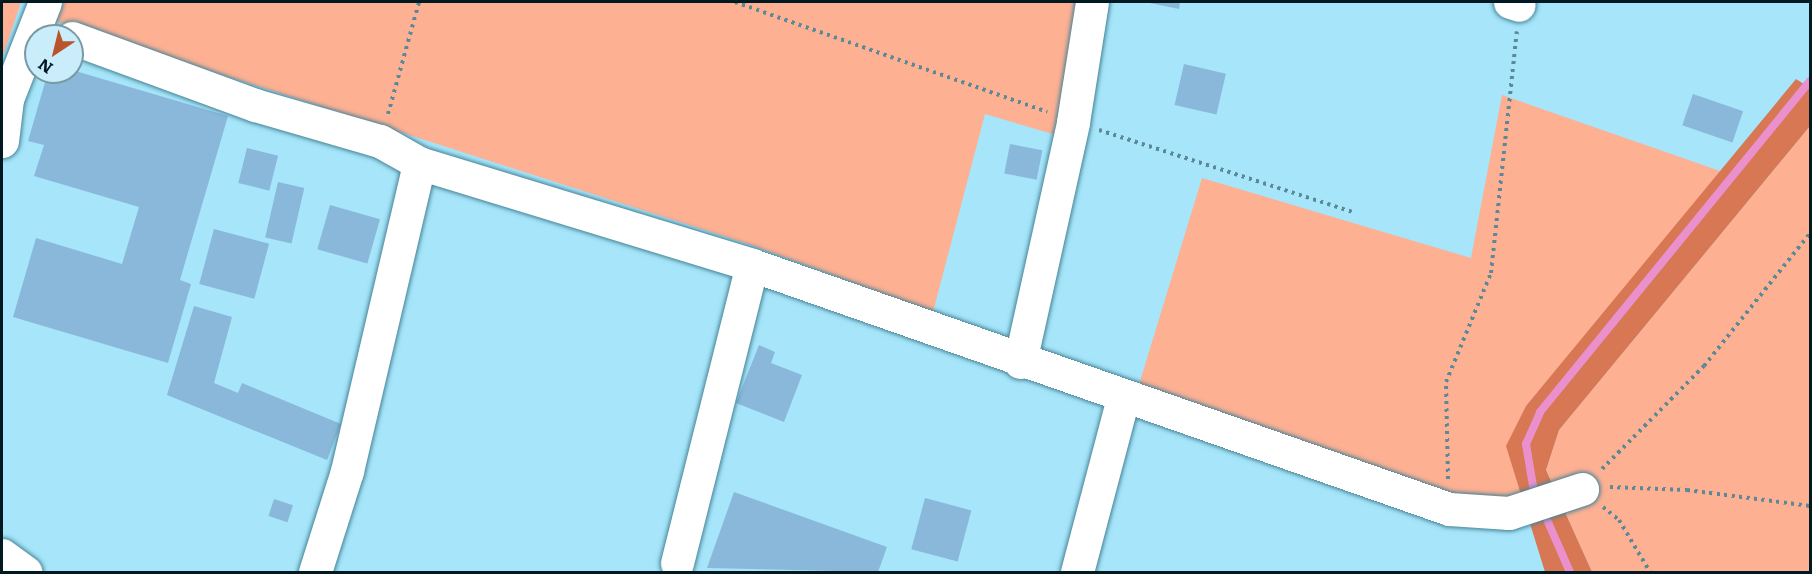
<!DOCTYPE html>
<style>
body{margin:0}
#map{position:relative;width:1812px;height:574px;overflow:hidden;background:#a6e5fa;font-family:Literata,serif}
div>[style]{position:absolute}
.green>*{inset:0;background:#feb093}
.forest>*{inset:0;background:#d77753}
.stream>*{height:8px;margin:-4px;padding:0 4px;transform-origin:4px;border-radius:4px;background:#ea90cc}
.building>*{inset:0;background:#8ab8da;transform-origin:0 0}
.path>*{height:4px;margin-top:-2px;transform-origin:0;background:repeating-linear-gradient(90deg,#5c8998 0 3px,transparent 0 7.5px)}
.roads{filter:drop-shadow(0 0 2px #468396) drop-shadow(0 0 2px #468396)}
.minor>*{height:33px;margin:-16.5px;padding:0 16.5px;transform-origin:16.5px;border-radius:16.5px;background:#fff}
span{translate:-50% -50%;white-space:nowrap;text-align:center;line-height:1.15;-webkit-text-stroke:5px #c9edfa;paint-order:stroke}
.frame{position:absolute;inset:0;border:3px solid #011a21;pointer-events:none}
.north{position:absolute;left:24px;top:24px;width:60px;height:60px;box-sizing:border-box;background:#c9edfa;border:2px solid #7999a3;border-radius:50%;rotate:215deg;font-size:16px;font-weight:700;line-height:24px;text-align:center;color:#011a21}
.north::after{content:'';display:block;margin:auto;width:21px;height:27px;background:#bb542b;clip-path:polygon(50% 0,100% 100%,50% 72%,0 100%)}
</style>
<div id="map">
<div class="green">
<i style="clip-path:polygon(2px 2px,21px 2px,2px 59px)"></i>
<i style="clip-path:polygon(65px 2px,1079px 2px,1056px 135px,985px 114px,933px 312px,745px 243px,52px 20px)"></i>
<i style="clip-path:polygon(1502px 95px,1723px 172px,1526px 406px,1520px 493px,1496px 503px,1436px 490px,1138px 388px,1202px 178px,1471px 258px)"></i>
<i style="clip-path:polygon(1810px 126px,1810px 572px,1592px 572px,1546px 470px,1559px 430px)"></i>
</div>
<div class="forest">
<i style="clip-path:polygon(1796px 79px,1810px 88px,1810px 126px,1559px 430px,1546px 470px,1592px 572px,1545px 572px,1506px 446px,1526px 406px)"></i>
</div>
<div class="stream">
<i style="left:1534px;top:492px;width:49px;rotate:-99.5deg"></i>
<i style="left:1526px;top:444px;width:35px;rotate:-66deg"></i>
<i style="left:1540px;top:412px;width:427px;rotate:-50.8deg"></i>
<i style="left:1548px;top:522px;width:55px;rotate:66.3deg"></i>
</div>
<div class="building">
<i style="clip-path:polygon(1145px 2px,1180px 2px,1179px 9px)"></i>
<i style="left:1184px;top:64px;width:43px;height:42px;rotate:13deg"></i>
<i style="clip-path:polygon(72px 70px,228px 116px,180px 280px,191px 284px,168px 363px,13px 317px,36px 238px,122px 264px,139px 207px,34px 176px,44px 145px,28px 141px,48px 72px)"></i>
<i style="left:1693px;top:94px;width:53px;height:33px;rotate:19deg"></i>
<i style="left:1010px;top:144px;width:33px;height:30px;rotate:11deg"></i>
<i style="left:247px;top:148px;width:32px;height:36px;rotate:14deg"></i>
<i style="left:278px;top:182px;width:27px;height:57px;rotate:13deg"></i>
<i style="left:330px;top:205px;width:52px;height:46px;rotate:16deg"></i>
<i style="left:214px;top:229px;width:57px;height:57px;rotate:15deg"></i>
<i style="clip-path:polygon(194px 306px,232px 317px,214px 383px,238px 393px,242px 383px,341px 424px,327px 460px,167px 395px)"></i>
<i style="clip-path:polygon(759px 345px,775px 352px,771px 363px,802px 375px,784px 422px,736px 403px)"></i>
<i style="clip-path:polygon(734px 492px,887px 547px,878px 572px,707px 568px)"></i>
<i style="left:925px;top:498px;width:48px;height:53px;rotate:15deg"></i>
<i style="left:274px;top:499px;width:20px;height:18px;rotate:18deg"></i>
</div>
<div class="path">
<i style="left:735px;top:2px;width:331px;rotate:19.4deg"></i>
<i style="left:388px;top:114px;width:116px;rotate:-74.5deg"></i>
<i style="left:1099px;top:130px;width:267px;rotate:17.9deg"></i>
<i style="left:1602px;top:469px;width:145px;rotate:-45.3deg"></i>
<i style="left:1704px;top:366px;width:170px;rotate:-51.4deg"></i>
<i style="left:1448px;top:479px;width:97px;rotate:-91.2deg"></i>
<i style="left:1446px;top:382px;width:118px;rotate:-67.6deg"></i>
<i style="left:1491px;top:273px;width:243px;rotate:-83.9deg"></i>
<i style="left:1610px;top:487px;width:77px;rotate:2.2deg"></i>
<i style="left:1687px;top:490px;width:124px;rotate:7.4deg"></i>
<i style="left:1603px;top:507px;width:21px;rotate:39deg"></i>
<i style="left:1619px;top:520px;width:61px;rotate:59.2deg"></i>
</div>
<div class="roads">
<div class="minor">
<i style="left:1510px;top:2px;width:9px;rotate:18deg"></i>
<i style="left:72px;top:38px;width:195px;rotate:20.1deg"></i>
<i style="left:255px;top:105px;width:130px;rotate:16.1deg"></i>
<i style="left:380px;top:141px;width:45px;rotate:29.4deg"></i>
<i style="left:419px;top:163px;width:348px;rotate:17deg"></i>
<i style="left:752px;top:265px;width:738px;rotate:19.29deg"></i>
<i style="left:1449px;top:509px;width:60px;rotate:3.8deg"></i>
<i style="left:1509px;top:513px;width:77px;rotate:-18.2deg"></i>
<i style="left:2px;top:141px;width:42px;rotate:-83.2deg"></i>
<i style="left:7px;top:99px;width:104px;rotate:-68.6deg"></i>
<i style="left:1020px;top:362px;width:246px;rotate:-77.5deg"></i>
<i style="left:1073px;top:122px;width:121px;rotate:-81deg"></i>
<i style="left:2px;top:555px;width:29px;rotate:36deg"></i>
<i style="left:677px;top:563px;width:307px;rotate:-75.9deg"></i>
<i style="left:315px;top:572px;width:106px;rotate:-72.4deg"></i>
<i style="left:347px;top:471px;width:316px;rotate:-76.8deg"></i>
<i style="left:1077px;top:572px;width:180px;rotate:-75.2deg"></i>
</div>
</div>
<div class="frame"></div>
<div class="north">N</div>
</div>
